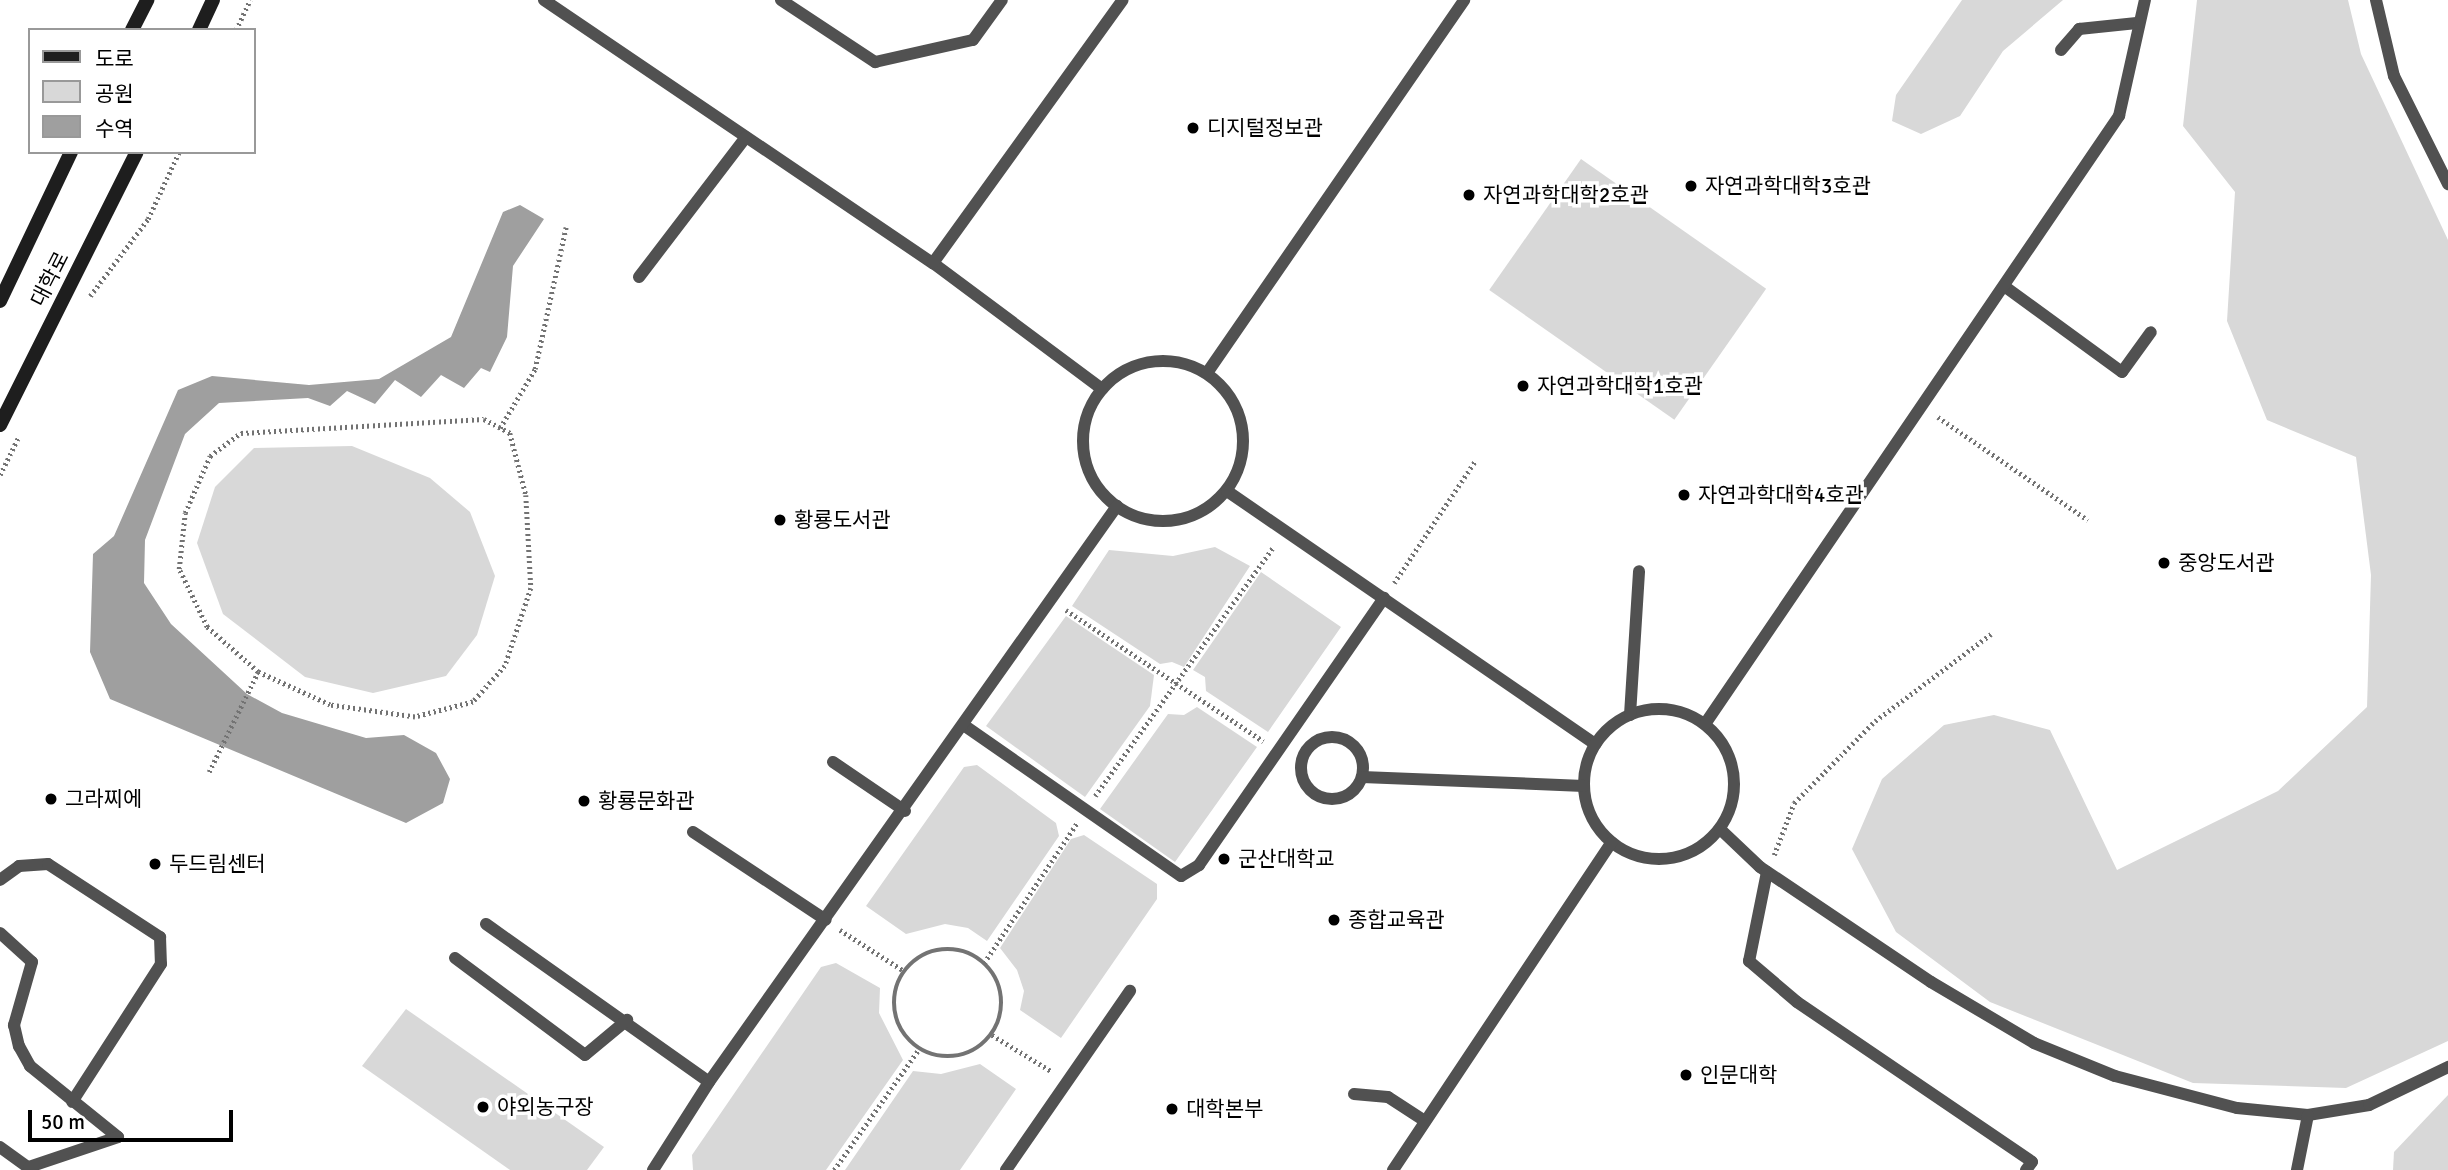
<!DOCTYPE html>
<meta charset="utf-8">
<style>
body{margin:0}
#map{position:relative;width:2448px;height:1170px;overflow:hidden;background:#fff;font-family:Signika,"Noto Sans KR",sans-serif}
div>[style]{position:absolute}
.green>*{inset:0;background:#d8d8d8;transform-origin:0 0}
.water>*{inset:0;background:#9f9f9f}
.path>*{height:4.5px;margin-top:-2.25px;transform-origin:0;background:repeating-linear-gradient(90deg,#737373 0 2px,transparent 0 5.5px)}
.path>.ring{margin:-2.25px;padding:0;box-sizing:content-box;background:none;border:4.5px solid #737373;border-radius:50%}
.lane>*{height:12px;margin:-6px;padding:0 6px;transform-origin:6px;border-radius:6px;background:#515151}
.lane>.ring{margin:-6px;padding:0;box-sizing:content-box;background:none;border:12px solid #515151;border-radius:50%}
.secondary>*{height:14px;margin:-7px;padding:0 7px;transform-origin:7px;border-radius:7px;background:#1e1e1e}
.dots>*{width:19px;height:19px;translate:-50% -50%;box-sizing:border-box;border:4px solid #fff;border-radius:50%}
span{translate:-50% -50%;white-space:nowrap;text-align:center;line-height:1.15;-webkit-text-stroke:7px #fff;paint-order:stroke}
.poi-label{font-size:21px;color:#000}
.left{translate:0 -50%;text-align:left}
.street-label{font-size:21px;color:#000}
.legend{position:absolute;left:28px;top:28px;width:228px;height:126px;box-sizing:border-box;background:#fff;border:2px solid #999;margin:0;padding:9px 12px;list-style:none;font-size:21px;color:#000}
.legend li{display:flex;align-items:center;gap:14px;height:35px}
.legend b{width:35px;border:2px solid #999}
.scale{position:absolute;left:28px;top:1110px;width:205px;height:32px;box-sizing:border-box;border:4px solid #000;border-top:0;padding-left:9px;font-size:21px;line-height:24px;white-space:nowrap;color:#000;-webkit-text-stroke:5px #fff;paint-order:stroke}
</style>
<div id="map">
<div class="green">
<i style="clip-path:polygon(1962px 0,2063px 0,2003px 51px,1960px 116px,1921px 134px,1892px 121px,1896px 95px)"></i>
<i style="clip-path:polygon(2197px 0,2348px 0,2361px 54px,2448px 240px,2448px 1041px,2346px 1088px,2193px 1083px,1990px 1002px,1896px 932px,1852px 849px,1882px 779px,1944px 725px,1994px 715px,2050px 730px,2117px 870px,2278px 791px,2367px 707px,2371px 575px,2356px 457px,2267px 420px,2227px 321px,2235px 192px,2183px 126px)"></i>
<i style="left:1581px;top:159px;width:226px;height:160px;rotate:35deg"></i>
<i style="clip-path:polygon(352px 446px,430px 478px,470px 512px,495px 576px,477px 635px,446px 676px,373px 693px,305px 677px,223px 614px,197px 543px,215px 487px,254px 448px)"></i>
<i style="clip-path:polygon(1215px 547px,1250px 566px,1184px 667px,1172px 662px,1160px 664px,1072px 606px,1109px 550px,1173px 556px)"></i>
<i style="clip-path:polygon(1261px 572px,1341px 627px,1268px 732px,1206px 691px,1205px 677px,1193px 670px)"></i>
<i style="clip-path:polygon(1066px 616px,1154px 675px,1150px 706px,1085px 797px,986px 726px)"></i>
<i style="clip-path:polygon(1197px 707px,1257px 747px,1175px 862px,1100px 809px,1168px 714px,1184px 715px)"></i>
<i style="clip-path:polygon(977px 765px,1056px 823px,1059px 836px,987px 941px,968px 928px,945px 924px,906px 934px,866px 906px,964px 767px)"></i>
<i style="clip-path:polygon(1084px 835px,1157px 884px,1157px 899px,1061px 1038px,1020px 1010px,1024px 991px,1017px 970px,1000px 948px,1071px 839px)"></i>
<i style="clip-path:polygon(836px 963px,880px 988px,879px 1013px,903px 1060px,826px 1170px,693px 1170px,692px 1155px,821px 967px)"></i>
<i style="clip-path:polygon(406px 1009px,604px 1147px,587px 1170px,510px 1170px,362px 1066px)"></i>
<i style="clip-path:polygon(980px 1064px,1016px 1089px,960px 1170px,845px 1170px,913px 1071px,941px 1074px)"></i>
<i style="clip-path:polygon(2448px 1095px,2448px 1170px,2393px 1170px,2394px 1152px)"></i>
</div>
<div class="water">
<i style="clip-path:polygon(520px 205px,544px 219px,513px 266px,507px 337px,490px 372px,481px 368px,464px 388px,441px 375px,421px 397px,395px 380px,375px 404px,347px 391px,330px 406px,308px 398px,219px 403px,185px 434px,145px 540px,144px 583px,171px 624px,247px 694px,282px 713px,366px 738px,404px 735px,436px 753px,450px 779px,443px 803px,406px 823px,110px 699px,90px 652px,93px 554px,114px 536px,178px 390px,212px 376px,309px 385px,379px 379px,451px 337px,503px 212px)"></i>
</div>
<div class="path">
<i style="left:236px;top:30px;width:33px;rotate:-65deg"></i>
<i style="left:90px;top:296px;width:96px;rotate:-53deg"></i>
<i style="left:148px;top:219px;width:74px;rotate:-65.2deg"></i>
<i style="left:1938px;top:417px;width:182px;rotate:34.5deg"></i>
<i style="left:484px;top:419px;width:30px;rotate:28deg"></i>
<i style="left:510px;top:433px;width:64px;rotate:75.5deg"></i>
<i style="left:526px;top:495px;width:93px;rotate:86.9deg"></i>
<i style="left:531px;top:588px;width:82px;rotate:108.4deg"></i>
<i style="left:505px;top:666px;width:48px;rotate:131.6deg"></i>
<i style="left:473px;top:702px;width:60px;rotate:165.5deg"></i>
<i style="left:415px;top:717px;width:86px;rotate:-172deg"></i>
<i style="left:330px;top:705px;width:79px;rotate:-155.4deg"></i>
<i style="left:258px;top:672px;width:68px;rotate:-138.6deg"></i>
<i style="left:207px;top:627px;width:64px;rotate:-115.8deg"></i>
<i style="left:179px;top:569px;width:56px;rotate:-83.9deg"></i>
<i style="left:185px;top:513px;width:62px;rotate:-66.3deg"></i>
<i style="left:210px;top:456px;width:39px;rotate:-37deg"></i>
<i style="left:241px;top:433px;width:243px;rotate:-3.3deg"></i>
<i style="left:500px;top:428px;width:69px;rotate:-59.3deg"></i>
<i style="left:535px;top:369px;width:145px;rotate:-77.7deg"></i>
<i style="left:0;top:475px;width:41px;rotate:-64.1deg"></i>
<i style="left:1394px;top:583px;width:146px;rotate:-56.4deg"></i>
<i style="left:1066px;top:610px;width:237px;rotate:33.6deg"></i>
<i style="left:209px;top:772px;width:111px;rotate:-63.9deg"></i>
<i style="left:1095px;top:796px;width:306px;rotate:-54.4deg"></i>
<i style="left:1774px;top:855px;width:56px;rotate:-69deg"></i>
<i style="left:1794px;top:803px;width:115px;rotate:-45.4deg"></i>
<i style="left:1875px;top:721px;width:145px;rotate:-36.9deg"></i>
<i style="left:840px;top:930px;width:76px;rotate:32.6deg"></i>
<i class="ring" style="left:894px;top:949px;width:103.5px;height:103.5px"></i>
<i style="left:984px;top:963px;width:168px;rotate:-56.4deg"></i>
<i style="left:992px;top:1035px;width:69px;rotate:31.4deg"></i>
<i style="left:834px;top:1170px;width:148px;rotate:-54.9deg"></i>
</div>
<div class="lane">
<i style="left:544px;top:0;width:470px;rotate:34.1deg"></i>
<i style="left:933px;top:263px;width:211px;rotate:36.7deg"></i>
<i style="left:781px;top:0;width:113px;rotate:33.4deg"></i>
<i style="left:875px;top:62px;width:100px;rotate:-12.7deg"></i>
<i style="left:973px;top:40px;width:49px;rotate:-54.1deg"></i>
<i style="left:2376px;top:0;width:78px;rotate:76.7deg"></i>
<i style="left:2394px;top:76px;width:121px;rotate:63.4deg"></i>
<i style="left:2061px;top:50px;width:28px;rotate:-49deg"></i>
<i style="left:2079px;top:29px;width:58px;rotate:-5.9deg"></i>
<i style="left:933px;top:263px;width:324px;rotate:-54.2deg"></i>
<i style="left:639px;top:277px;width:176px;rotate:-52.6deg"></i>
<i style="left:2004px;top:286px;width:146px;rotate:36.1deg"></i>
<i style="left:2122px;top:372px;width:49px;rotate:-54.1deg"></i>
<i class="ring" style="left:1083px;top:361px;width:148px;height:148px"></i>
<i style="left:1207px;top:373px;width:453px;rotate:-55.4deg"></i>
<i style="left:1227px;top:491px;width:447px;rotate:34.5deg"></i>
<i class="ring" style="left:1584px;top:709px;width:138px;height:138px"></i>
<i style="left:1630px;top:715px;width:144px;rotate:-86.4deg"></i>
<i style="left:1705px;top:724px;width:736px;rotate:-55.75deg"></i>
<i style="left:2119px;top:116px;width:119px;rotate:-77.4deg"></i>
<i style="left:965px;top:726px;width:263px;rotate:34.8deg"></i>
<i style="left:1181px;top:876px;width:21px;rotate:-31deg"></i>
<i style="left:1199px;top:865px;width:325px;rotate:-55.3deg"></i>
<i class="ring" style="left:1301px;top:737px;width:50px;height:50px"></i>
<i style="left:833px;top:762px;width:87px;rotate:34.2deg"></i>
<i style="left:1362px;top:777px;width:222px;rotate:2.3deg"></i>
<i style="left:1720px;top:829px;width:55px;rotate:43.5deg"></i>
<i style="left:1760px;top:867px;width:206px;rotate:33.9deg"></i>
<i style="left:1931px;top:982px;width:120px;rotate:30.6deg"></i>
<i style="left:2034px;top:1043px;width:87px;rotate:22.2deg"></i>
<i style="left:2115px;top:1076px;width:126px;rotate:14.7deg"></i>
<i style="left:2237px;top:1108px;width:71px;rotate:5.6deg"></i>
<i style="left:2308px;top:1115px;width:62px;rotate:-9.3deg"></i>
<i style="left:2369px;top:1105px;width:88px;rotate:-25.7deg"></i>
<i style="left:693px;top:832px;width:159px;rotate:33.5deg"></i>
<i style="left:1767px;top:872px;width:91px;rotate:101.4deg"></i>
<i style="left:1749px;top:961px;width:63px;rotate:40.5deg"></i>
<i style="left:1797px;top:1002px;width:284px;rotate:34.2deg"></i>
<i style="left:2032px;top:1162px;width:10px;rotate:127deg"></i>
<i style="left:0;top:880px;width:24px;rotate:-36deg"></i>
<i style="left:19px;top:866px;width:29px;rotate:-4deg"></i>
<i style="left:48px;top:864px;width:134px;rotate:33.1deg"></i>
<i style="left:160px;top:937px;width:27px;rotate:88deg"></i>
<i style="left:161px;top:964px;width:164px;rotate:122.8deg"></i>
<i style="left:486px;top:924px;width:273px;rotate:35.3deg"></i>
<i style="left:0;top:933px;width:43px;rotate:42.2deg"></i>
<i style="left:32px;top:962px;width:66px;rotate:105.9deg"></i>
<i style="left:14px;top:1025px;width:22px;rotate:77deg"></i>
<i style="left:19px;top:1046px;width:23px;rotate:61deg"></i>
<i style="left:30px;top:1066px;width:113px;rotate:38.9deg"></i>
<i style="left:455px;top:958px;width:162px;rotate:36.7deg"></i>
<i style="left:585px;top:1055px;width:55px;rotate:-39.8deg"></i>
<i style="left:1354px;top:1094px;width:34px;rotate:5deg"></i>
<i style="left:1388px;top:1097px;width:44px;rotate:33deg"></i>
<i style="left:0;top:1147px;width:39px;rotate:36deg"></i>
<i style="left:29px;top:1167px;width:94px;rotate:-18.6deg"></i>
<i style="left:653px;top:1170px;width:104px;rotate:-57.5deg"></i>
<i style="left:709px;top:1082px;width:706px;rotate:-54.69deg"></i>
<i style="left:1006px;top:1170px;width:218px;rotate:-55.3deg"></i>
<i style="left:1393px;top:1170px;width:394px;rotate:-56.3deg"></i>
<i style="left:2297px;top:1170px;width:56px;rotate:-78.7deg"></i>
</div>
<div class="secondary">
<i style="left:132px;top:30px;width:34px;rotate:-63deg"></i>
<i style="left:199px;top:30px;width:33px;rotate:-65deg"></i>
<i style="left:0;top:301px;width:165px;rotate:-64.5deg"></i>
<i style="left:0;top:425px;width:305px;rotate:-63.4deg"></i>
</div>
<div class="dots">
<i style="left:1193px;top:128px;background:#000"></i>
<i style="left:1691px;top:186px;background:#000"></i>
<i style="left:1469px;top:195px;background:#000"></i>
<i style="left:1523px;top:386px;background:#000"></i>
<i style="left:1684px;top:495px;background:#000"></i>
<i style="left:780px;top:520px;background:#000"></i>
<i style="left:2164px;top:563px;background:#000"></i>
<i style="left:51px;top:799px;background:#000"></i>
<i style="left:584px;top:801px;background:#000"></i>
<i style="left:1224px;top:859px;background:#000"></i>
<i style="left:155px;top:864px;background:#000"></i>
<i style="left:1334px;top:920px;background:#000"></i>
<i style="left:1686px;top:1075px;background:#000"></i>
<i style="left:483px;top:1107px;background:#000"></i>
<i style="left:1172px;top:1109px;background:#000"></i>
</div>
<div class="poi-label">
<span class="left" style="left:1207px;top:128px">디지털정보관</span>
<span class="left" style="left:1705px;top:186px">자연과학대학3호관</span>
<span class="left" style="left:1483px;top:195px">자연과학대학2호관</span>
<span class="left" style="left:1537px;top:386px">자연과학대학1호관</span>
<span class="left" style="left:1698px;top:495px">자연과학대학4호관</span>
<span class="left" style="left:794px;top:520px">황룡도서관</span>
<span class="left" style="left:2178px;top:563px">중앙도서관</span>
<span class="left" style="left:65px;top:799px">그라찌에</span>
<span class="left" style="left:598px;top:801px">황룡문화관</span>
<span class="left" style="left:1238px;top:859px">군산대학교</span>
<span class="left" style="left:169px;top:864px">두드림센터</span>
<span class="left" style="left:1348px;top:920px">종합교육관</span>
<span class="left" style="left:1700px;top:1075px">인문대학</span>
<span class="left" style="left:497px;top:1107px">야외농구장</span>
<span class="left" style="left:1186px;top:1109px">대학본부</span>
</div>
<div class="street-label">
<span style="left:50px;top:279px;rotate:-63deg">대학로</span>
</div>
<ul class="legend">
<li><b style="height:9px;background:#1e1e1e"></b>도로</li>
<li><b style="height:19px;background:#d8d8d8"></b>공원</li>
<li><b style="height:19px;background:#9f9f9f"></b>수역</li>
</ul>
<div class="scale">50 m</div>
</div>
